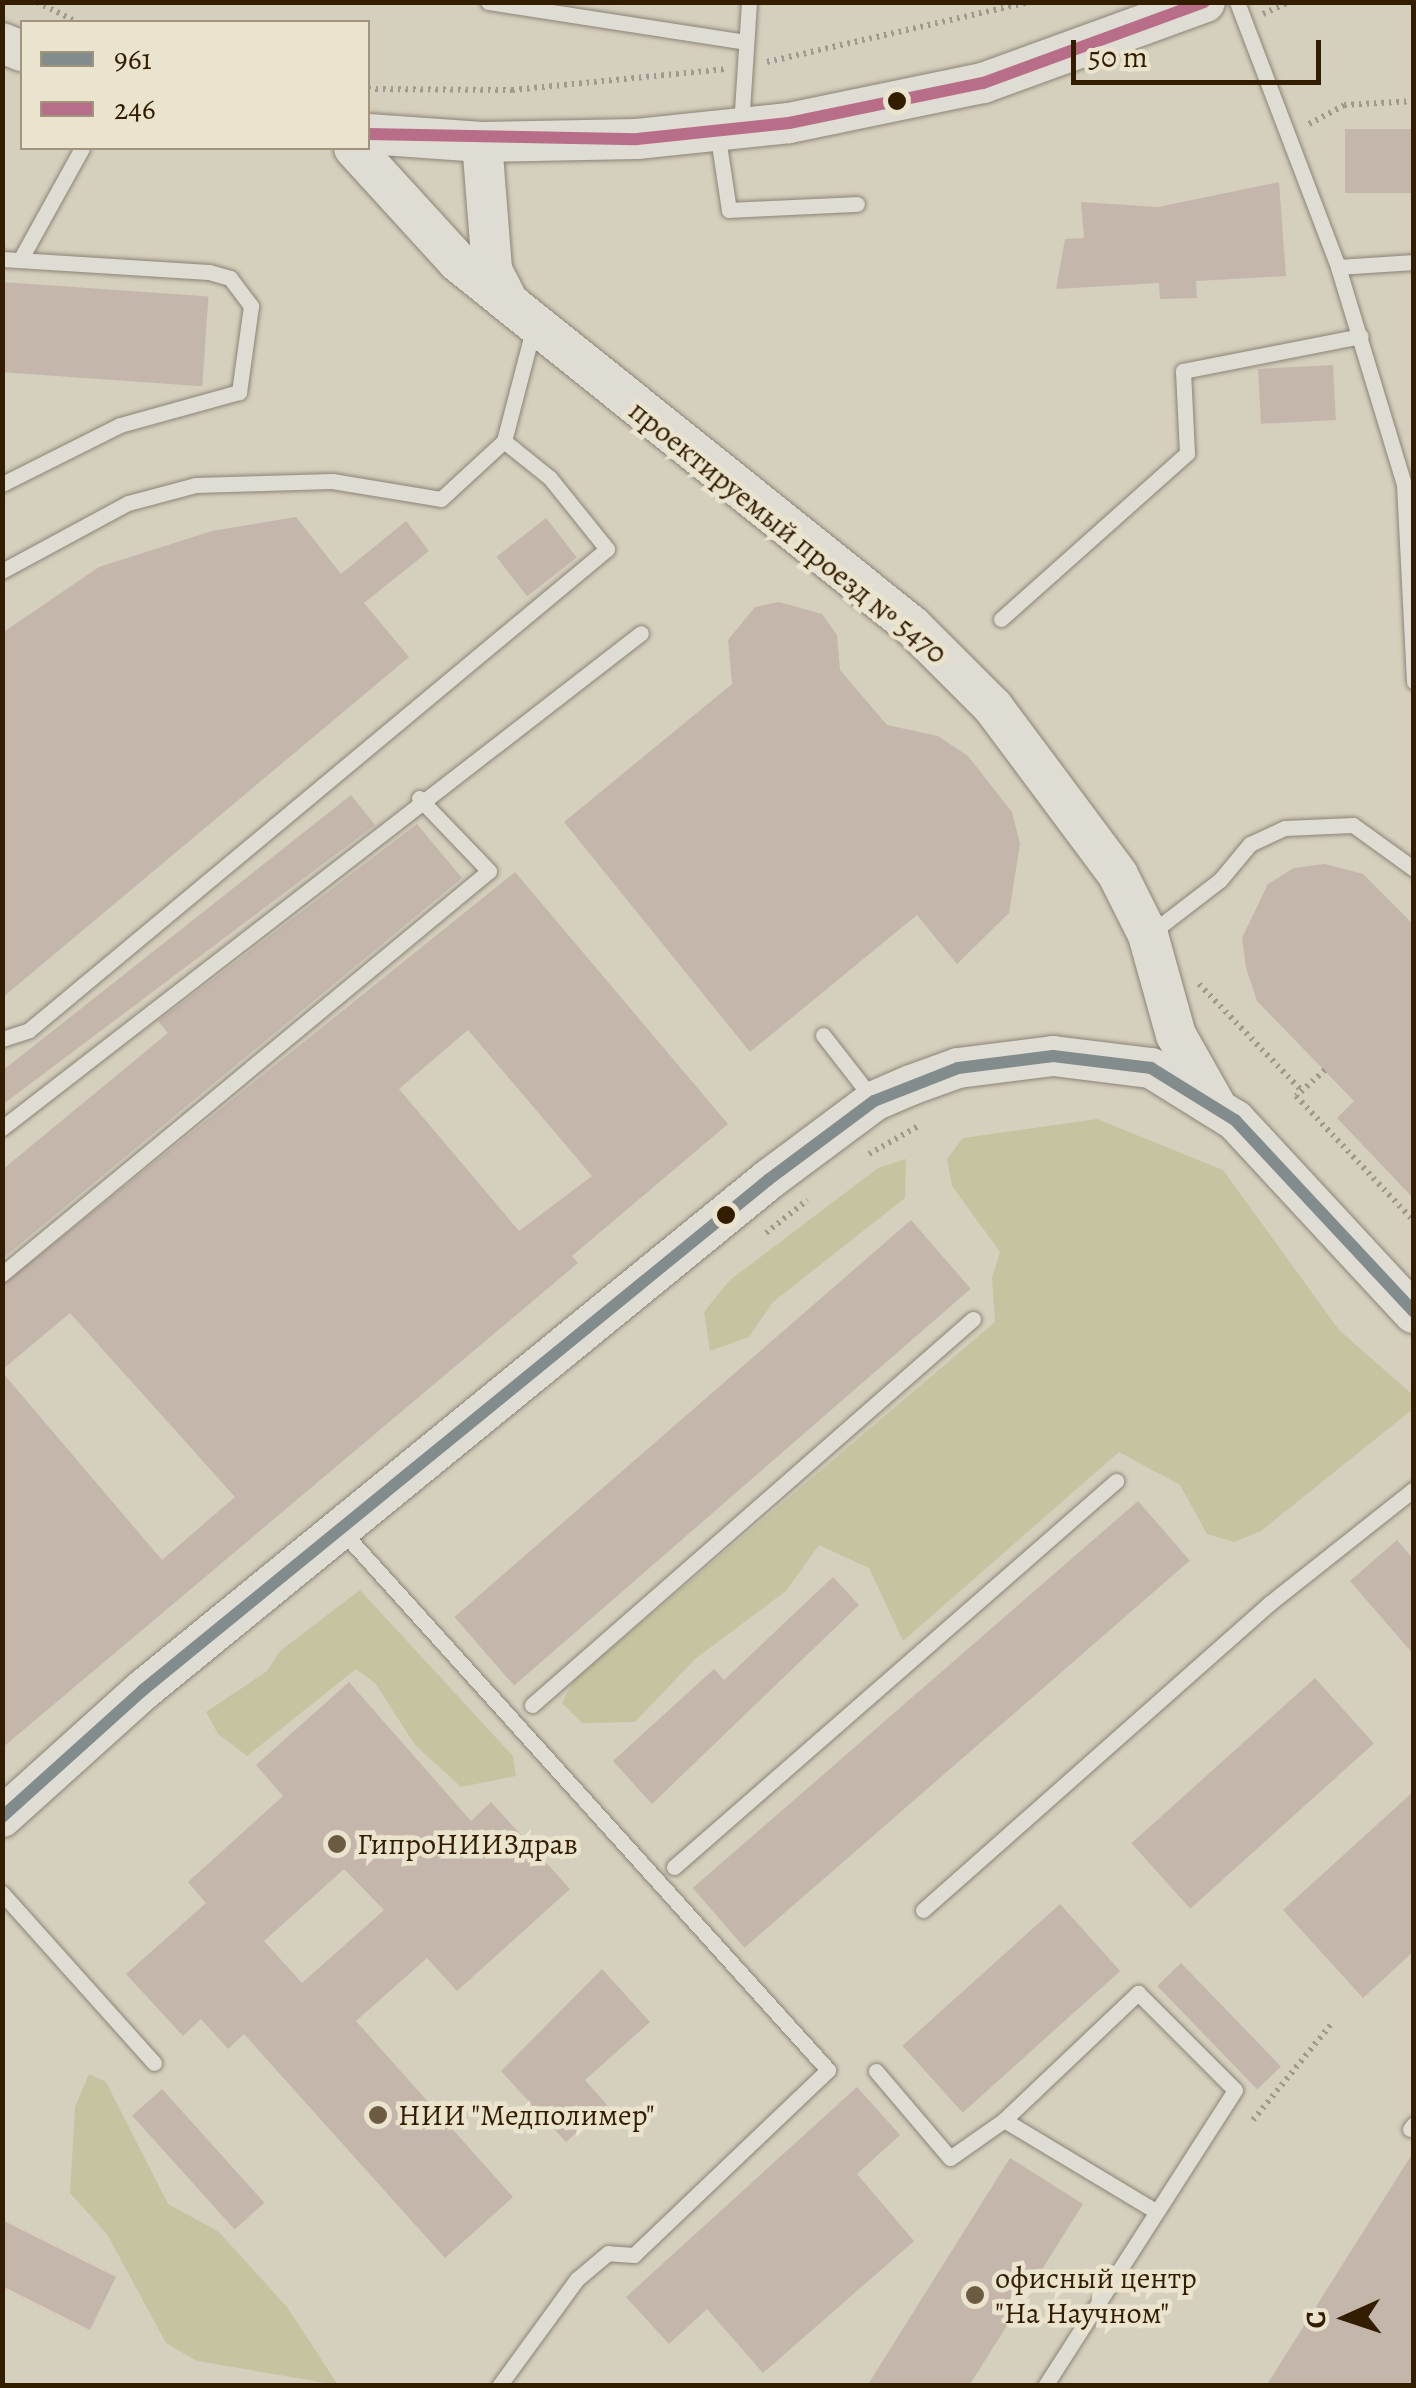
<!DOCTYPE html>
<meta charset="utf-8">
<style>
body{margin:0}
#map{position:relative;width:1416px;height:2388px;overflow:hidden;background:#d5cfbd;font-family:Alegreya,serif}
div>[style]{position:absolute}
.green>*{inset:0;background:#c6c4a0}
.building>*{inset:0;background:#c4b6ab;transform-origin:0 0}
.path>*{height:6px;margin-top:-3px;transform-origin:0;background:repeating-linear-gradient(90deg,#9f9990 0 2.5px,transparent 0 7.5px)}
.roads{filter:drop-shadow(0 0 2px #8b8477) drop-shadow(0 0 2px #8b8477)}
.service>*{height:15px;margin:-7.5px;padding:0 7.5px;transform-origin:7.5px;border-radius:7.5px;background:#dfdcd3}
.tertiary>*{height:40px;margin:-20px;padding:0 20px;transform-origin:20px;border-radius:20px;background:#dfdcd3}
.bus-1>*{height:12px;margin:-6px;padding:0 6px;transform-origin:6px;border-radius:6px;background:#828c8c}
.bus-2>*{height:12px;margin:-6px;padding:0 6px;transform-origin:6px;border-radius:6px;background:#b86e88}
.dots>*{width:28px;height:28px;translate:-50% -50%;box-sizing:border-box;border:5px solid #eae3ce;border-radius:50%}
span{translate:-50% -50%;white-space:nowrap;text-align:center;line-height:1.15;-webkit-text-stroke:9px #eae3ce;paint-order:stroke}
.street-label{font-size:30px;color:#331d00}
.poi-label{font-size:30px;color:#331d00}
.left{translate:0 -50%;text-align:left}
.frame{position:absolute;inset:0;border:5px solid #331d00;pointer-events:none}
.legend{position:absolute;left:20px;top:20px;width:350px;height:130px;box-sizing:border-box;background:#eae3ce;border:2px solid #a1947c;margin:0;padding:12px 18px;list-style:none;font-size:30px;color:#331d00}
.legend li{display:flex;align-items:center;gap:20px;height:50px}
.legend b{width:50px;border:2px solid #a1947c}
.north{position:absolute;left:1296px;top:2268px;width:100px;height:100px;-webkit-text-stroke:8px #eae3ce;paint-order:stroke;rotate:267deg;font-size:28px;font-weight:700;line-height:40px;text-align:center;color:#331d00}
.north::after{content:'';display:block;margin:auto;width:35px;height:45px;background:#331d00;clip-path:polygon(50% 0,100% 100%,50% 72%,0 100%)}
.scale{position:absolute;left:1071px;top:40px;width:250px;height:45px;box-sizing:border-box;border:5px solid #331d00;border-top:0;padding-left:12px;font-size:30px;line-height:35px;white-space:nowrap;color:#331d00;-webkit-text-stroke:8px #eae3ce;paint-order:stroke}
</style>
<div id="map">
<div class="green">
<i style="clip-path:polygon(1097px 1119px,1223px 1170px,1339px 1330px,1413px 1395px,1413px 1409px,1261px 1531px,1234px 1542px,1207px 1534px,1180px 1485px,1119px 1452px,903px 1641px,869px 1568px,819px 1545px,786px 1591px,695px 1659px,635px 1722px,582px 1723px,562px 1703px,574px 1680px,995px 1322px,992px 1278px,1000px 1252px,952px 1186px,947px 1159px,963px 1138px)"></i>
<i style="clip-path:polygon(906px 1159px,905px 1198px,773px 1302px,749px 1337px,710px 1351px,704px 1312px,730px 1280px,878px 1168px)"></i>
<i style="clip-path:polygon(360px 1590px,513px 1756px,516px 1776px,461px 1787px,415px 1745px,375px 1683px,356px 1669px,247px 1756px,218px 1734px,206px 1712px,267px 1671px,280px 1651px)"></i>
<i style="clip-path:polygon(89px 2074px,106px 2082px,168px 2204px,219px 2232px,287px 2307px,338px 2385px,197px 2361px,166px 2343px,107px 2234px,70px 2193px,75px 2107px)"></i>
</div>
<div class="building">
<i style="left:1414px;top:129px;width:64px;height:69px;rotate:90deg"></i>
<i style="clip-path:polygon(1279px 182px,1286px 276px,1196px 281px,1197px 298px,1160px 299px,1159px 283px,1056px 289px,1065px 239px,1084px 238px,1081px 202px,1158px 207px)"></i>
<i style="left:2px;top:282px;width:207px;height:90px;rotate:4deg"></i>
<i style="left:1333px;top:365px;width:55px;height:75px;rotate:87deg"></i>
<i style="clip-path:polygon(296px 517px,341px 574px,406px 521px,429px 551px,364px 603px,409px 657px,2px 998px,2px 633px,99px 567px,212px 531px)"></i>
<i style="left:546px;top:518px;width:50px;height:63px;rotate:52deg"></i>
<i style="clip-path:polygon(779px 602px,822px 614px,837px 635px,840px 670px,887px 725px,938px 736px,968px 756px,1012px 812px,1020px 844px,1009px 913px,957px 964px,917px 915px,750px 1052px,564px 822px,732px 684px,728px 640px,755px 607px)"></i>
<i style="clip-path:polygon(351px 795px,375px 825px,2px 1105px,2px 1071px)"></i>
<i style="clip-path:polygon(417px 824px,462px 878px,2px 1259px,2px 1170px,168px 1033px,158px 1021px)"></i>
<i style="clip-path:polygon(1325px 864px,1363px 874px,1414px 925px,1414px 1199px,1337px 1118px,1354px 1101px,1257px 1001px,1246px 968px,1242px 938px,1268px 884px,1294px 868px)"></i>
<i style="clip-path:polygon(evenodd,515px 872px,728px 1124px,572px 1256px,578px 1263px,2px 1748px,2px 1372px,162px 1560px,235px 1497px,70px 1313px,2px 1370px,2px 1285px,515px 872px,468px 1030px,592px 1176px,519px 1231px,399px 1089px,468px 1030px)"></i>
<i style="left:911px;top:1220px;width:91px;height:605px;rotate:49deg"></i>
<i style="left:1138px;top:1501px;width:79px;height:590px;rotate:49deg"></i>
<i style="clip-path:polygon(1397px 1540px,1414px 1560px,1414px 1655px,1350px 1581px)"></i>
<i style="clip-path:polygon(833px 1577px,859px 1605px,652px 1804px,613px 1761px,714px 1669px,724px 1680px)"></i>
<i style="left:1315px;top:1678px;width:88px;height:247px;rotate:48deg"></i>
<i style="clip-path:polygon(evenodd,349px 1682px,471px 1821px,491px 1802px,570px 1889px,457px 1991px,427px 1958px,356px 2021px,513px 2197px,445px 2258px,244px 2034px,228px 2049px,201px 2019px,183px 2036px,126px 1974px,206px 1903px,188px 1882px,283px 1796px,256px 1765px,349px 1682px,344px 1869px,384px 1910px,302px 1983px,264px 1941px,344px 1869px)"></i>
<i style="clip-path:polygon(1414px 1791px,1414px 1951px,1363px 1998px,1283px 1910px)"></i>
<i style="left:1060px;top:1904px;width:90px;height:212px;rotate:48deg"></i>
<i style="left:1181px;top:1963px;width:144px;height:33px;rotate:46deg"></i>
<i style="clip-path:polygon(602px 1969px,650px 2022px,585px 2080px,607px 2105px,566px 2142px,501px 2071px)"></i>
<i style="clip-path:polygon(857px 2087px,900px 2135px,857px 2174px,914px 2241px,763px 2373px,707px 2309px,669px 2344px,626px 2297px)"></i>
<i style="left:162px;top:2089px;width:153px;height:40px;rotate:48deg"></i>
<i style="clip-path:polygon(1414px 2151px,1414px 2386px,1266px 2386px)"></i>
<i style="clip-path:polygon(1010px 2158px,1083px 2204px,969px 2386px,867px 2386px)"></i>
<i style="clip-path:polygon(2px 2220px,116px 2277px,90px 2330px,2px 2286px)"></i>
</div>
<div class="path">
<i style="left:37px;top:2px;width:45px;rotate:26.6deg"></i>
<i style="left:1263px;top:14px;width:29px;rotate:-25deg"></i>
<i style="left:767px;top:62px;width:270px;rotate:-12.9deg"></i>
<i style="left:368px;top:89px;width:144px;rotate:0.4deg"></i>
<i style="left:512px;top:90px;width:214px;rotate:-5.6deg"></i>
<i style="left:1309px;top:124px;width:40px;rotate:-28deg"></i>
<i style="left:1344px;top:105px;width:70px;rotate:-3.3deg"></i>
<i style="left:1199px;top:984px;width:149px;rotate:46.1deg"></i>
<i style="left:1325px;top:1070px;width:39px;rotate:138deg"></i>
<i style="left:1296px;top:1096px;width:172px;rotate:46.7deg"></i>
<i style="left:869px;top:1154px;width:59px;rotate:-29.6deg"></i>
<i style="left:766px;top:1233px;width:53px;rotate:-38.8deg"></i>
<i style="left:1253px;top:2120px;width:125px;rotate:-50.8deg"></i>
</div>
<div class="roads">
<div class="service">
<i style="left:488px;top:2px;width:261px;rotate:8.8deg"></i>
<i style="left:1237px;top:2px;width:284px;rotate:69.1deg"></i>
<i style="left:1338px;top:267px;width:76px;rotate:-3.8deg"></i>
<i style="left:741px;top:126px;width:124px;rotate:-86.3deg"></i>
<i style="left:717px;top:131px;width:80px;rotate:81.4deg"></i>
<i style="left:729px;top:210px;width:128px;rotate:-2.7deg"></i>
<i style="left:2px;top:259px;width:207px;rotate:3.6deg"></i>
<i style="left:209px;top:272px;width:22px;rotate:16deg"></i>
<i style="left:230px;top:278px;width:35px;rotate:53deg"></i>
<i style="left:251px;top:306px;width:87px;rotate:97.9deg"></i>
<i style="left:239px;top:392px;width:123px;rotate:164.5deg"></i>
<i style="left:120px;top:425px;width:132px;rotate:153.4deg"></i>
<i style="left:20px;top:260px;width:128px;rotate:-61deg"></i>
<i style="left:1338px;top:267px;width:227px;rotate:73.1deg"></i>
<i style="left:1404px;top:484px;width:198px;rotate:87.1deg"></i>
<i style="left:2px;top:571px;width:143px;rotate:-28.4deg"></i>
<i style="left:128px;top:503px;width:69px;rotate:-15deg"></i>
<i style="left:195px;top:485px;width:137px;rotate:-1.7deg"></i>
<i style="left:332px;top:481px;width:110px;rotate:9.4deg"></i>
<i style="left:441px;top:499px;width:86px;rotate:-42.6deg"></i>
<i style="left:504px;top:441px;width:119px;rotate:-75.4deg"></i>
<i style="left:1001px;top:619px;width:249px;rotate:-41.7deg"></i>
<i style="left:1187px;top:453px;width:82px;rotate:-92.8deg"></i>
<i style="left:1183px;top:371px;width:181px;rotate:-11.1deg"></i>
<i style="left:1151px;top:933px;width:87px;rotate:-37.5deg"></i>
<i style="left:1220px;top:880px;width:47px;rotate:-50.2deg"></i>
<i style="left:1250px;top:844px;width:38px;rotate:-25deg"></i>
<i style="left:1285px;top:828px;width:68px;rotate:-2.5deg"></i>
<i style="left:1353px;top:825px;width:75px;rotate:35.8deg"></i>
<i style="left:823px;top:1035px;width:80px;rotate:52.1deg"></i>
<i style="left:2px;top:1039px;width:28px;rotate:-18deg"></i>
<i style="left:29px;top:1030px;width:752px;rotate:-39.77deg"></i>
<i style="left:607px;top:549px;width:91px;rotate:-128.8deg"></i>
<i style="left:550px;top:478px;width:59px;rotate:-141.2deg"></i>
<i style="left:2px;top:1128px;width:808px;rotate:-37.76deg"></i>
<i style="left:2px;top:1274px;width:632px;rotate:-39.61deg"></i>
<i style="left:489px;top:871px;width:101px;rotate:-133.8deg"></i>
<i style="left:341px;top:1530px;width:727px;rotate:47.95deg"></i>
<i style="left:828px;top:2070px;width:268px;rotate:136.4deg"></i>
<i style="left:634px;top:2255px;width:26px;rotate:-176deg"></i>
<i style="left:608px;top:2253px;width:40px;rotate:140deg"></i>
<i style="left:577px;top:2279px;width:132px;rotate:126.1deg"></i>
<i style="left:532px;top:1705px;width:586px;rotate:-41.2deg"></i>
<i style="left:674px;top:1867px;width:587px;rotate:-41.13deg"></i>
<i style="left:2px;top:1893px;width:228px;rotate:48.2deg"></i>
<i style="left:923px;top:1910px;width:463px;rotate:-41.5deg"></i>
<i style="left:1270px;top:1603px;width:184px;rotate:-38.4deg"></i>
<i style="left:876px;top:2071px;width:114px;rotate:49.6deg"></i>
<i style="left:950px;top:2158px;width:66px;rotate:-35.1deg"></i>
<i style="left:1004px;top:2120px;width:173px;rotate:31deg"></i>
<i style="left:1004px;top:2120px;width:185px;rotate:-43.5deg"></i>
<i style="left:1138px;top:1993px;width:137px;rotate:45deg"></i>
<i style="left:1235px;top:2090px;width:352px;rotate:122.7deg"></i>
<i style="left:1410px;top:2129px;width:6px;rotate:-51deg"></i>
</div>
<div class="tertiary">
<i style="left:2px;top:43px;width:22px;rotate:22deg"></i>
<i style="left:368px;top:134px;width:114px;rotate:4deg"></i>
<i style="left:482px;top:142px;width:155px;rotate:-1.1deg"></i>
<i style="left:637px;top:139px;width:153px;rotate:-6deg"></i>
<i style="left:789px;top:123px;width:198px;rotate:-11.7deg"></i>
<i style="left:983px;top:83px;width:236px;rotate:-20deg"></i>
<i style="left:482px;top:142px;width:128px;rotate:85.5deg"></i>
<i style="left:492px;top:270px;width:33px;rotate:63deg"></i>
<i style="left:354px;top:148px;width:154px;rotate:47.6deg"></i>
<i style="left:458px;top:262px;width:582px;rotate:38.72deg"></i>
<i style="left:912px;top:626px;width:115px;rotate:45deg"></i>
<i style="left:993px;top:707px;width:209px;rotate:53.3deg"></i>
<i style="left:1118px;top:875px;width:67px;rotate:63.4deg"></i>
<i style="left:1148px;top:935px;width:104px;rotate:74.4deg"></i>
<i style="left:1176px;top:1035px;width:79px;rotate:60.5deg"></i>
<i style="left:2px;top:1817px;width:190px;rotate:-42deg"></i>
<i style="left:143px;top:1690px;width:807px;rotate:-39.21deg"></i>
<i style="left:768px;top:1180px;width:132px;rotate:-36.7deg"></i>
<i style="left:874px;top:1101px;width:40px;rotate:-23.4deg"></i>
<i style="left:911px;top:1085px;width:50px;rotate:-19.9deg"></i>
<i style="left:958px;top:1068px;width:96px;rotate:-7.2deg"></i>
<i style="left:1053px;top:1056px;width:99px;rotate:7deg"></i>
<i style="left:1151px;top:1068px;width:99px;rotate:31.8deg"></i>
<i style="left:1235px;top:1120px;width:263px;rotate:47.2deg"></i>
</div>
</div>
<div class="bus-1">
<i style="left:2px;top:1817px;width:190px;rotate:-42deg"></i>
<i style="left:143px;top:1690px;width:807px;rotate:-39.21deg"></i>
<i style="left:768px;top:1180px;width:132px;rotate:-36.7deg"></i>
<i style="left:874px;top:1101px;width:90px;rotate:-21.4deg"></i>
<i style="left:958px;top:1068px;width:96px;rotate:-7.2deg"></i>
<i style="left:1053px;top:1056px;width:99px;rotate:7deg"></i>
<i style="left:1151px;top:1068px;width:99px;rotate:31.8deg"></i>
<i style="left:1235px;top:1120px;width:262px;rotate:47deg"></i>
</div>
<div class="bus-2">
<i style="left:368px;top:134px;width:269px;rotate:1.1deg"></i>
<i style="left:637px;top:139px;width:153px;rotate:-6deg"></i>
<i style="left:789px;top:123px;width:198px;rotate:-11.7deg"></i>
<i style="left:983px;top:83px;width:235px;rotate:-20.1deg"></i>
</div>
<div class="dots">
<i style="left:897px;top:101px;background:#331d00"></i>
<i style="left:726px;top:1215px;background:#331d00"></i>
<i style="left:337px;top:1844px;background:#6c5b42"></i>
<i style="left:378px;top:2115px;background:#6c5b42"></i>
<i style="left:975px;top:2295px;background:#6c5b42"></i>
</div>
<div class="street-label">
<span style="left:788px;top:532px;rotate:39deg">проектируемый проезд № 5470</span>
</div>
<div class="poi-label">
<span class="left" style="left:357px;top:1844px">ГипроНИИЗдрав</span>
<span class="left" style="left:398px;top:2115px">НИИ "Медполимер"</span>
<span class="left" style="left:995px;top:2295px">офисный центр<br>"На Научном"</span>
</div>
<div class="frame"></div>
<ul class="legend">
<li><b style="height:12px;background:#828c8c"></b>961</li>
<li><b style="height:12px;background:#b86e88"></b>246</li>
</ul>
<div class="north">С</div>
<div class="scale">50 m</div>
</div>
